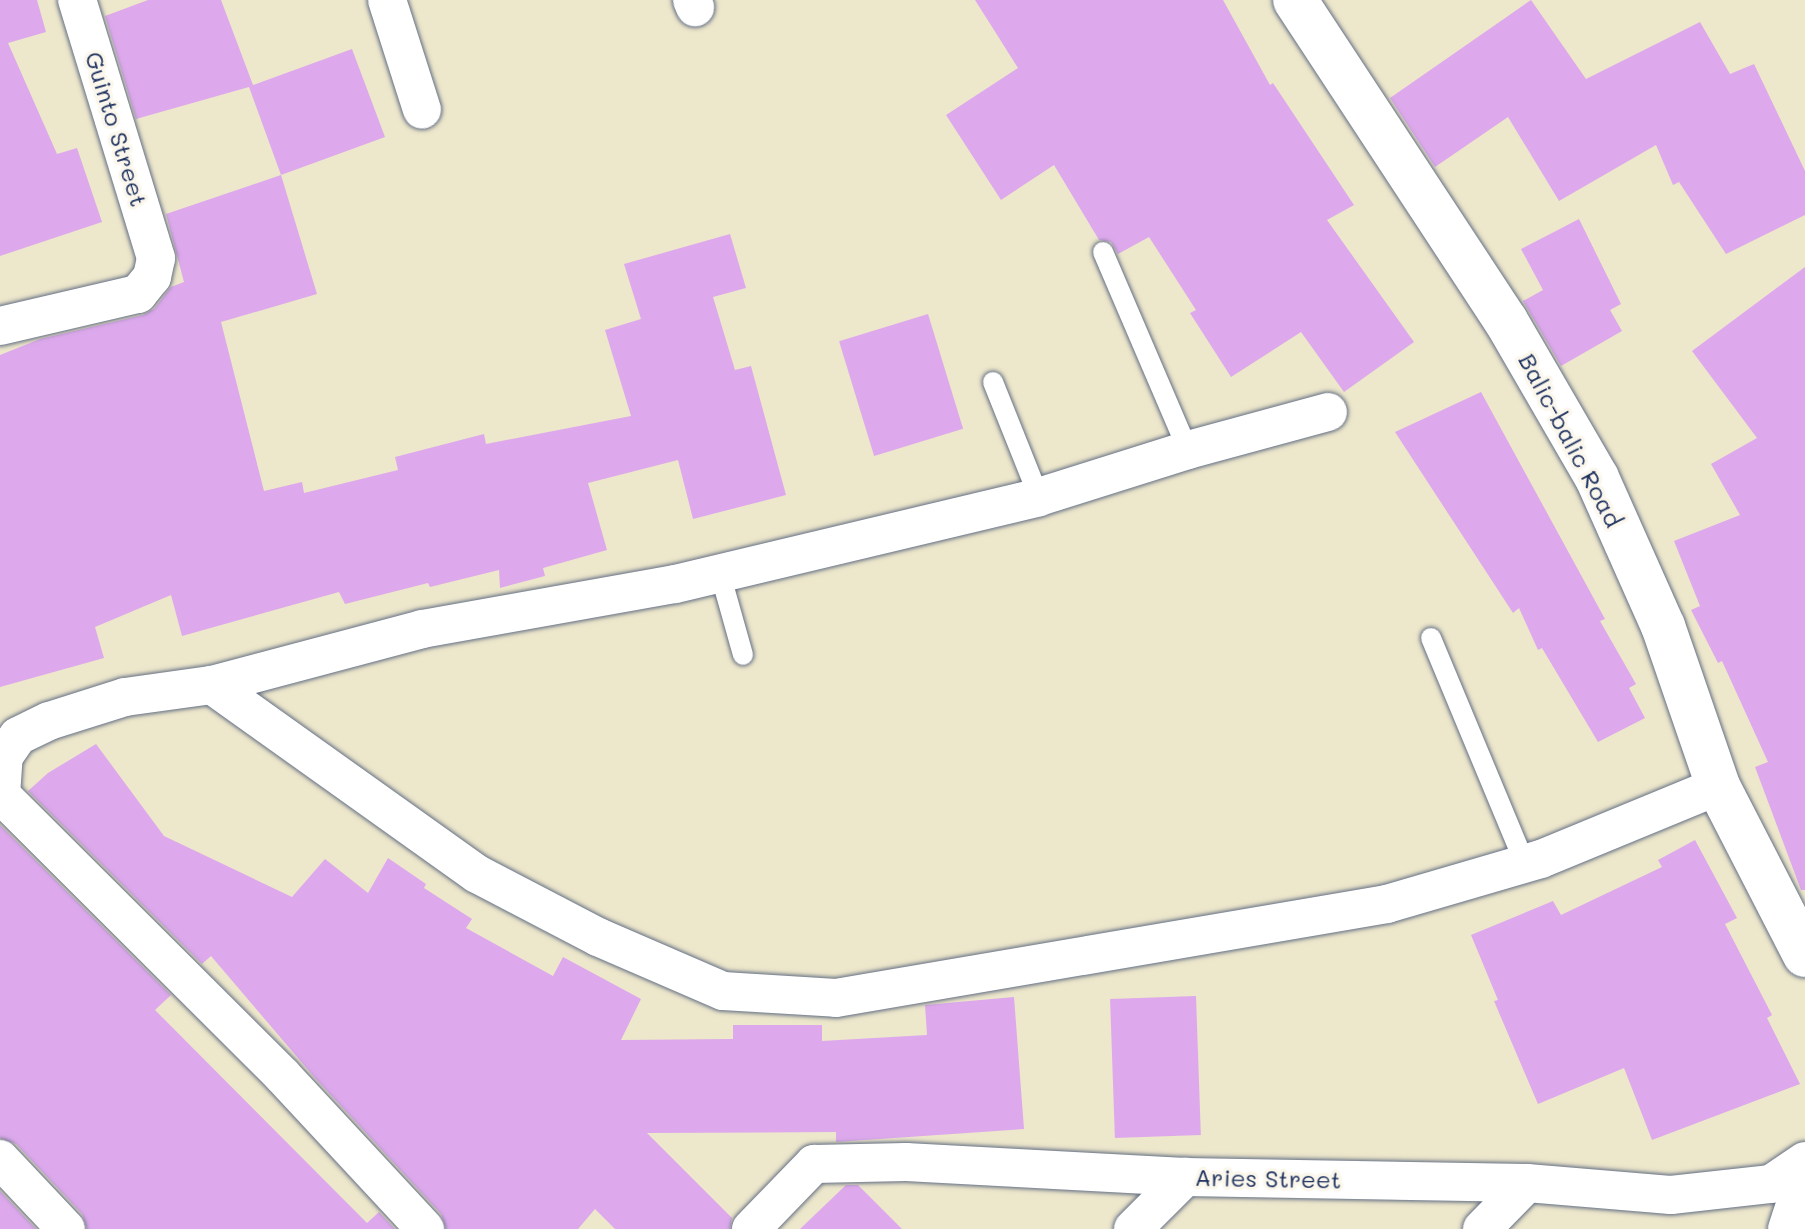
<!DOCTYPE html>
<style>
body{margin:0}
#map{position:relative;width:1805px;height:1229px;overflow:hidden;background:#ede7cb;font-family:Mali,sans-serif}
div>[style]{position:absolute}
.building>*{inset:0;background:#dda9ec;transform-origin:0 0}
.roads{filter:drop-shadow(0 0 2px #646f84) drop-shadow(0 0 2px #646f84)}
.lane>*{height:20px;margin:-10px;padding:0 10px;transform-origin:10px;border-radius:10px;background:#fff}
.street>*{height:38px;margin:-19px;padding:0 19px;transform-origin:19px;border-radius:19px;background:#fff}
.secondary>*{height:44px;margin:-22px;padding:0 22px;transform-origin:22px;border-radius:22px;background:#fff}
span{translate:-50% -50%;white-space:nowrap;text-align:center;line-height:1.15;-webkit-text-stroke:7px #fbf7ec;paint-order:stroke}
.street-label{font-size:24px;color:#1b2f5e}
</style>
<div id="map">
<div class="building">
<i style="clip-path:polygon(0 0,37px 0,46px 32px,8px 43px,57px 154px,77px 148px,102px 222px,0 256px)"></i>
<i style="clip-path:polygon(148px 0,221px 0,253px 85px,352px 49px,385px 137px,281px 175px,249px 87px,136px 119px,105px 16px)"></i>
<i style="clip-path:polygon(975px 0,1223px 0,1270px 85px,1273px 83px,1354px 205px,1327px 220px,1414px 342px,1344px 392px,1301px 332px,1231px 377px,1190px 313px,1196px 310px,1149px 237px,1118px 254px,1111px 242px,1099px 240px,1054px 165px,1001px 200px,946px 115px,1018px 68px)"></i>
<i style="clip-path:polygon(1531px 0,1586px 79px,1700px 22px,1730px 74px,1754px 64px,1805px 171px,1805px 215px,1726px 254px,1679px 182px,1673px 185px,1656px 145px,1559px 201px,1508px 117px,1435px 167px,1390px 98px)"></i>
<i style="clip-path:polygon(281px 175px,317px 294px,221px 322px,264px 491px,302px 482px,304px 493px,398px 470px,395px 457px,484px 434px,486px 444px,631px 416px,605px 330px,641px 319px,624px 264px,730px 234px,746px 288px,713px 297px,735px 370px,751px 366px,786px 495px,693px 519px,678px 460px,588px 483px,607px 550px,543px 568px,545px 576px,500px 588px,499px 570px,430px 587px,428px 583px,345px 604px,339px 592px,182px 636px,171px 595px,95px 627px,104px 658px,0 687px,0 355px,40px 339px,143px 315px,154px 309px,171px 287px,184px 282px,166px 214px)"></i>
<i style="clip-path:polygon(1579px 219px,1621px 304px,1610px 310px,1622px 331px,1561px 366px,1523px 301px,1543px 290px,1521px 249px)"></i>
<i style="clip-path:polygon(1805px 267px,1805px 890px,1801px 890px,1755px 767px,1768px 762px,1722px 661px,1718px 663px,1691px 610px,1700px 606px,1674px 541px,1740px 515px,1711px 464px,1757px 438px,1692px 351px)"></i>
<i style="left:928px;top:314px;width:120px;height:93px;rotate:73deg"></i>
<i style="clip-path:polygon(1481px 392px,1605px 619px,1600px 621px,1636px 684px,1629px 688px,1645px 718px,1598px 742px,1542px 648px,1538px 650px,1519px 608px,1513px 613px,1395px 432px)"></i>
<i style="clip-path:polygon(96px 744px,164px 836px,292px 897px,325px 859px,368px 893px,388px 858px,426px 884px,424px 888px,472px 919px,466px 928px,553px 976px,563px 957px,641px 999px,621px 1040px,733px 1039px,733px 1025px,822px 1025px,822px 1041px,927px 1035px,925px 1005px,1014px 997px,1024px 1129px,836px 1142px,836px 1132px,647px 1133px,732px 1218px,730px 1229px,615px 1229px,595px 1209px,578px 1229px,446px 1229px,441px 1214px,315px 1078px,211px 956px,202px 964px,28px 791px,48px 773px)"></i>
<i style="clip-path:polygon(0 825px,171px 995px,155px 1010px,367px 1223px,379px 1212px,395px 1229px,87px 1229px,82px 1214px,16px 1144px,0 1138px)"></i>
<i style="clip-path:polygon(1695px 840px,1737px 918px,1725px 924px,1772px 1015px,1767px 1018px,1800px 1084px,1652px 1140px,1624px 1068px,1538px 1104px,1494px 1001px,1498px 1000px,1471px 935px,1553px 901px,1561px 915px,1662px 867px,1658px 860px)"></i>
<i style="left:1196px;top:996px;width:139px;height:86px;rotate:88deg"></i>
<i style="clip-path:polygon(846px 1185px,858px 1185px,902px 1229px,800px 1229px)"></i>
<i style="clip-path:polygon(0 1191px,36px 1229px,0 1229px)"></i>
</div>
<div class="roads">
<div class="lane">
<i style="left:1103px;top:252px;width:215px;rotate:66.8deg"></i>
<i style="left:993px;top:382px;width:124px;rotate:68.2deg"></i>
<i style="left:720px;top:573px;width:85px;rotate:74.3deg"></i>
<i style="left:1431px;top:638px;width:245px;rotate:67.4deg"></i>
</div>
<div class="street">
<i style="left:387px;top:0;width:115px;rotate:72.3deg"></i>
<i style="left:692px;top:0;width:8px;rotate:67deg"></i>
<i style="left:0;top:326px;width:142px;rotate:-13.1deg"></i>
<i style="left:138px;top:294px;width:22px;rotate:-51deg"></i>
<i style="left:152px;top:277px;width:19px;rotate:-78deg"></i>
<i style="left:156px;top:258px;width:270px;rotate:-107deg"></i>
<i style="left:212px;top:685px;width:325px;rotate:35.5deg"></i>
<i style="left:477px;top:874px;width:136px;rotate:27.5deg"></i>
<i style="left:598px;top:937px;width:136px;rotate:23.4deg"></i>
<i style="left:723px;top:991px;width:113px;rotate:3.5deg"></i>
<i style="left:836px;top:998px;width:559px;rotate:-9.68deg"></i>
<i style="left:1387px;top:904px;width:160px;rotate:-16.3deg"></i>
<i style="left:1541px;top:859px;width:191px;rotate:-22.4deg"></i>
<i style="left:0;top:1159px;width:96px;rotate:46.7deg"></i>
<i style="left:425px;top:1229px;width:209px;rotate:-132.9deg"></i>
<i style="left:283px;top:1076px;width:398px;rotate:-135.1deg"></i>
<i style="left:1px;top:795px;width:39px;rotate:-86deg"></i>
<i style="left:4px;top:756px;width:24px;rotate:-55deg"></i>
<i style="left:18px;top:736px;width:34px;rotate:-26deg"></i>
<i style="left:49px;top:721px;width:80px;rotate:-17.5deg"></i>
<i style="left:125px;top:697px;width:88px;rotate:-7.9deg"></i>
<i style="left:212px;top:685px;width:217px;rotate:-14.9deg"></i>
<i style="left:422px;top:629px;width:257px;rotate:-10.1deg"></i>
<i style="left:675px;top:584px;width:374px;rotate:-13.4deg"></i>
<i style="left:1039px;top:497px;width:156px;rotate:-17.5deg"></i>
<i style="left:1188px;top:450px;width:145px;rotate:-15.2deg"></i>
<i style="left:751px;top:1229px;width:91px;rotate:-45.9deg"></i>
<i style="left:814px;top:1164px;width:92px;rotate:-1.2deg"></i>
<i style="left:906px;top:1162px;width:279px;rotate:3.1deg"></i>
<i style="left:1185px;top:1177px;width:342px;rotate:1deg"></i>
<i style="left:1527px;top:1183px;width:144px;rotate:4.8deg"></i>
<i style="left:1671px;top:1195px;width:101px;rotate:-6.3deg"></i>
<i style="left:1771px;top:1184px;width:41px;rotate:-34.1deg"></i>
<i style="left:1133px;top:1229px;width:74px;rotate:-45deg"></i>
<i style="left:1482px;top:1229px;width:64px;rotate:-45.6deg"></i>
<i style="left:1787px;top:1229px;width:58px;rotate:-71.9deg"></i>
</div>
<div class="secondary">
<i style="left:1295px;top:0;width:384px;rotate:56.7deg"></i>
<i style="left:1506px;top:321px;width:181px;rotate:59.9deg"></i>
<i style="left:1597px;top:478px;width:162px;rotate:66deg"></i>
<i style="left:1663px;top:626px;width:169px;rotate:71deg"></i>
<i style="left:1718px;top:786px;width:190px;rotate:62.8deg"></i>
</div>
</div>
<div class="street-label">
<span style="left:117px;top:129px;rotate:73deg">Guinto Street</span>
<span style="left:1571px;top:440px;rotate:62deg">Balic-balic Road</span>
<span style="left:1268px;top:1178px;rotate:1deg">Aries Street</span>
</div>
</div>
